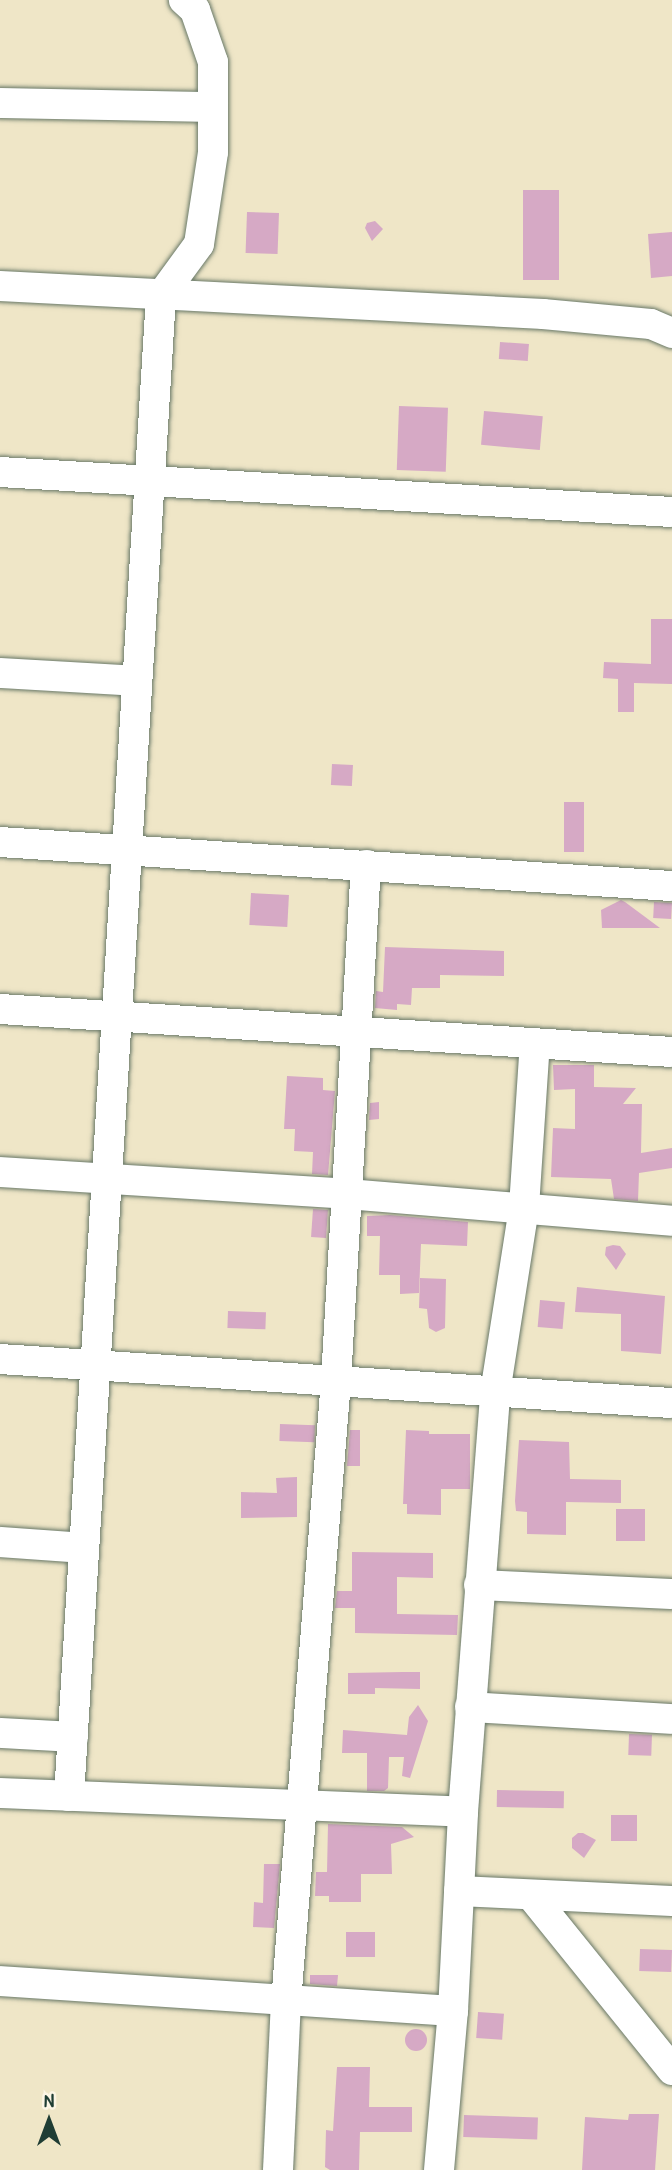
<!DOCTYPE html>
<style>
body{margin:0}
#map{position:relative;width:672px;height:2170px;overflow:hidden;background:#efe6c7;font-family:"Patrick Hand",sans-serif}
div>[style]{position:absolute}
.building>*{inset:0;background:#d6a9c5;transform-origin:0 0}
.round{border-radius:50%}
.roads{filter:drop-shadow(0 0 2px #687867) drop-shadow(0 0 2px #687867)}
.minor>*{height:30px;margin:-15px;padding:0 15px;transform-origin:15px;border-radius:15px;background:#fff}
span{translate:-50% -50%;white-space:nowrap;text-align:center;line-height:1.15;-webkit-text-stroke:5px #fcf5e5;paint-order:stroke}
.north{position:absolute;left:14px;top:2086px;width:70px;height:70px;-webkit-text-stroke:5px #fcf5e5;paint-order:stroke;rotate:0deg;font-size:19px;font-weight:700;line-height:28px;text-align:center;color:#1f3d34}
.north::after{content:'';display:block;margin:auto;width:24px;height:32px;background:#1f3d34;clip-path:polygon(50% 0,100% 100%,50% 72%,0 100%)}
</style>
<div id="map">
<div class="building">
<i style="left:523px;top:190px;width:36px;height:90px"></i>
<i style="left:247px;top:212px;width:32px;height:41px;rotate:2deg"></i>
<i style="clip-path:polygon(375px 221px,383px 229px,372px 241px,365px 228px,367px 223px)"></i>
<i style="clip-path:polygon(672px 232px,672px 276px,651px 278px,648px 234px)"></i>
<i style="left:500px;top:342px;width:29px;height:17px;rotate:4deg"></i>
<i style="left:399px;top:406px;width:49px;height:64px;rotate:2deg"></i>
<i style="left:484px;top:411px;width:59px;height:34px;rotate:5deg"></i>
<i style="clip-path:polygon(651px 619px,672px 619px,672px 684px,634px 683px,634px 712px,618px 712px,618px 679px,603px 678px,604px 662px,651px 664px)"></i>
<i style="left:332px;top:764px;width:21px;height:21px;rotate:3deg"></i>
<i style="left:564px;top:802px;width:20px;height:50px"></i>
<i style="left:251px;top:893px;width:38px;height:32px;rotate:3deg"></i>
<i style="clip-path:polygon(621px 900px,625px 902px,660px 928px,602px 928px,601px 910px)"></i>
<i style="left:654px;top:902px;width:18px;height:16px;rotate:3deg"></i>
<i style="clip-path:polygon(385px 947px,504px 951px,504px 976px,440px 975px,440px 988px,412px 988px,411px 1005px,397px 1004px,397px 1010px,375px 1008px,376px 991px,383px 992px)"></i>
<i style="clip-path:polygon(553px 1065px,594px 1065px,594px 1087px,636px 1088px,623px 1104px,642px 1104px,641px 1153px,672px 1148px,672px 1168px,639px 1173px,638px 1201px,614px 1199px,611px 1179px,551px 1177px,553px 1128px,575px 1129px,575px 1089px,554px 1090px)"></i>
<i style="clip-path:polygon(287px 1076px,323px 1078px,323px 1090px,335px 1091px,328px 1175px,312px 1174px,313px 1152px,294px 1151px,295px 1129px,284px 1129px)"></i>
<i style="clip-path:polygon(379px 1102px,379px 1119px,369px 1120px,370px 1103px)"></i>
<i style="left:313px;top:1209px;width:15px;height:28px;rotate:4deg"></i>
<i style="clip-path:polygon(390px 1215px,468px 1222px,467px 1246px,421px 1244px,419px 1293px,400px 1294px,400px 1275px,379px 1275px,380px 1236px,367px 1236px,367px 1216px)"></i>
<i style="clip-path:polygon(613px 1245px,620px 1246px,626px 1254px,616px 1270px,605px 1255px,606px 1247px)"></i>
<i style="clip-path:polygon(420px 1278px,446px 1279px,445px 1328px,436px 1332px,429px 1328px,427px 1309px,419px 1308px)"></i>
<i style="clip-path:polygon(577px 1287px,665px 1296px,661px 1354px,621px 1351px,621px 1314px,575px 1312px)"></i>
<i style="left:540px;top:1300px;width:25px;height:27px;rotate:5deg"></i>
<i style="left:228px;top:1311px;width:38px;height:17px;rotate:2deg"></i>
<i style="left:280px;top:1424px;width:35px;height:17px;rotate:2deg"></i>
<i style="clip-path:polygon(350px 1430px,360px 1430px,360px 1466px,347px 1466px)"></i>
<i style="clip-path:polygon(406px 1430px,429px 1431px,429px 1434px,470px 1434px,470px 1489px,441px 1489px,441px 1515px,407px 1514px,407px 1504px,403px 1504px)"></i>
<i style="clip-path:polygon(519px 1440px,569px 1442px,570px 1479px,621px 1480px,621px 1503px,566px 1502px,566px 1535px,527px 1534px,527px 1512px,516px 1511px,515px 1501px)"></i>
<i style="clip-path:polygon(297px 1477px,297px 1517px,241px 1518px,241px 1492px,277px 1493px,276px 1478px)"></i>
<i style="left:616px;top:1509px;width:29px;height:32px"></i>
<i style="clip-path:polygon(352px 1552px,433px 1553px,433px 1578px,397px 1577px,397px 1614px,458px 1615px,457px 1635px,355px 1633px,355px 1608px,335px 1608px,337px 1591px,352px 1591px)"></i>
<i style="clip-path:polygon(403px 1672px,420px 1672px,420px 1689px,375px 1688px,375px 1694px,348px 1694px,348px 1673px)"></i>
<i style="clip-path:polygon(418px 1705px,428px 1721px,410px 1778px,402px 1776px,404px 1757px,389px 1757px,388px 1788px,384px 1791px,367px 1791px,367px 1753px,342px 1753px,343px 1730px,407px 1735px,409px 1717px)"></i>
<i style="left:629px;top:1734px;width:23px;height:21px;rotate:2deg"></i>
<i style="left:497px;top:1790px;width:67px;height:17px;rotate:1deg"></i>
<i style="left:611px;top:1815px;width:26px;height:26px"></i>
<i style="clip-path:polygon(328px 1824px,402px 1827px,414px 1837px,391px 1844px,392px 1874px,361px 1874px,361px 1902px,329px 1902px,329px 1896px,315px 1896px,316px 1872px,327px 1872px)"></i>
<i style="clip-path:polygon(578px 1833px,583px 1833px,596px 1840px,584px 1858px,572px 1848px,572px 1838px)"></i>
<i style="clip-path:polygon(264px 1864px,280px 1864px,274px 1928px,253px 1927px,254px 1902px,263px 1903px)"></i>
<i style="left:346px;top:1932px;width:29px;height:25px"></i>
<i style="left:640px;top:1949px;width:32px;height:22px;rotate:2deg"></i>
<i style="clip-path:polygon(310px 1975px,338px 1975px,337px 1986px,310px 1984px)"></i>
<i style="left:478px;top:2012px;width:26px;height:26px;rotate:4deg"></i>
<i class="round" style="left:405px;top:2029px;width:22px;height:22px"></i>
<i style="clip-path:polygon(337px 2067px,370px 2067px,369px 2107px,412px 2107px,412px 2132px,360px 2132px,359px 2170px,330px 2170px,325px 2167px,326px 2130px,333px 2131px)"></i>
<i style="clip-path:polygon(629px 2114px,659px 2114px,655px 2170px,582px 2170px,585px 2117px,628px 2120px)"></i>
<i style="left:464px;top:2115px;width:74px;height:22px;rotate:2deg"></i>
</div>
<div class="roads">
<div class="minor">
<i style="left:0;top:103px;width:213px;rotate:1.1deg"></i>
<i style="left:0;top:286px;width:544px;rotate:2.95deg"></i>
<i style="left:543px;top:314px;width:108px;rotate:5.3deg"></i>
<i style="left:651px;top:324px;width:23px;rotate:23deg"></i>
<i style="left:0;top:472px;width:673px;rotate:3.41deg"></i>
<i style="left:0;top:673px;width:137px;rotate:3.3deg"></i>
<i style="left:0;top:842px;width:673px;rotate:3.75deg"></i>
<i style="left:0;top:1009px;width:673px;rotate:3.66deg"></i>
<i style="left:0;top:1172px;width:348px;rotate:3.6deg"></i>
<i style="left:347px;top:1194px;width:326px;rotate:4.7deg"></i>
<i style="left:0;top:1359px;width:673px;rotate:3.75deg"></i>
<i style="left:0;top:1542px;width:84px;rotate:4.1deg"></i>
<i style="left:479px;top:1585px;width:193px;rotate:2.7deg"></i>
<i style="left:470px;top:1707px;width:202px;rotate:3.4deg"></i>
<i style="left:0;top:1733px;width:73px;rotate:3.1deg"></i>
<i style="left:0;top:1793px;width:463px;rotate:2.3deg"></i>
<i style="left:69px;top:1796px;width:1503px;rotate:-86.49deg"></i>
<i style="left:161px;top:296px;width:64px;rotate:-53.8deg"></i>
<i style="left:199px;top:244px;width:93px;rotate:-81.3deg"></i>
<i style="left:213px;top:152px;width:90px;rotate:-90deg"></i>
<i style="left:213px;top:62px;width:55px;rotate:-109.1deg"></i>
<i style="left:195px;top:10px;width:15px;rotate:-138deg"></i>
<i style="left:459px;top:1891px;width:213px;rotate:2.7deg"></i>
<i style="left:531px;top:1895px;width:225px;rotate:51.1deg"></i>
<i style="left:0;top:1981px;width:454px;rotate:3.8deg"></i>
<i style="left:278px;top:2170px;width:168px;rotate:-87.3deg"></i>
<i style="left:286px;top:2002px;width:624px;rotate:-85.4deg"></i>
<i style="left:336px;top:1380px;width:516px;rotate:-86.67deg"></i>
<i style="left:439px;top:2170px;width:160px;rotate:-85deg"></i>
<i style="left:453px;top:2011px;width:199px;rotate:-87.1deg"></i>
<i style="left:463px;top:1812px;width:420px;rotate:-85.6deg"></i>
<i style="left:495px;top:1393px;width:188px;rotate:-81.1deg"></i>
<i style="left:524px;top:1207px;width:164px;rotate:-86.2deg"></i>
</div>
</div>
<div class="north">N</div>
</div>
